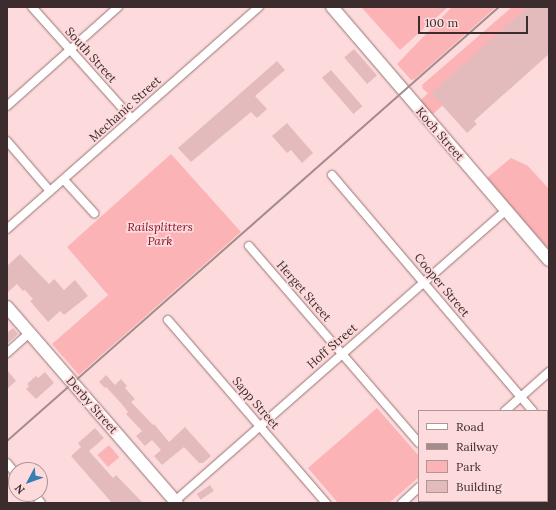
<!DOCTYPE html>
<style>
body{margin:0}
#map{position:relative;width:556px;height:510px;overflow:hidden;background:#fddbdc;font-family:Lora,serif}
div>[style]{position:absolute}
.green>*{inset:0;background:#fbb3b6;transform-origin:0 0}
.building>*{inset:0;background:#e4bbbd;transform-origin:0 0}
.roads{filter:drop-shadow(0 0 1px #987374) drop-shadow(0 0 1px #987374)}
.street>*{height:8px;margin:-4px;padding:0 4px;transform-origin:4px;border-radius:4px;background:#fff}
.secondary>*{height:12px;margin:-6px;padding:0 6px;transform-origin:6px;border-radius:6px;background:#fff}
.rail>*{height:2px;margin:-1px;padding:0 1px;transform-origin:1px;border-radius:1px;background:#a48b8c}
span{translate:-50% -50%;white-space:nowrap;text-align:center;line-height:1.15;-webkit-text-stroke:3.5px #fddbdc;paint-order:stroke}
.street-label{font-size:12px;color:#3c2c2d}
.park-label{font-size:12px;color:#88112c;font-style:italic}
.frame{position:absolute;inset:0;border:8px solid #3c2c2d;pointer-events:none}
.legend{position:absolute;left:418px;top:410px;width:130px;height:92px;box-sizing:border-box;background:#fddbdc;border:1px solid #b09596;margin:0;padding:5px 7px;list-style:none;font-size:12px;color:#3c2c2d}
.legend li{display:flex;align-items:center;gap:8px;height:20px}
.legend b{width:20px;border:1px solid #b09596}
.north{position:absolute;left:8px;top:462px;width:40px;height:40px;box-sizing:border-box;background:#fddbdc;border:1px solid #b09596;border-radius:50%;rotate:229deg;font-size:11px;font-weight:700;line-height:16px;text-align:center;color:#3c2c2d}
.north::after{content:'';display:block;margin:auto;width:14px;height:18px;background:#357fb3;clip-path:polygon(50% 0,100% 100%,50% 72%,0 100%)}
.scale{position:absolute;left:418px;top:16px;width:110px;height:18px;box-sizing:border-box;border:2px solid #3c2c2d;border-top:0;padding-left:5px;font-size:12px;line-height:14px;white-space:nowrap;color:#3c2c2d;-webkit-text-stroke:3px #fddbdc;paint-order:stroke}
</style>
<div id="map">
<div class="green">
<i style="clip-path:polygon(361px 7px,448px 7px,400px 50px)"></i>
<i style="clip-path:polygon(452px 7px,496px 7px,415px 79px,411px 80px,397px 64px)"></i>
<i style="clip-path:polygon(512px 7px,528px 7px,443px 105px,432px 115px,420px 101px,428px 93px,423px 89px,422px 85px)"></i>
<i style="clip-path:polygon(171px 154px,241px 232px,79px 375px,52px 344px,108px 295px,67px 247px)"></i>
<i style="clip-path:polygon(511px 158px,528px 166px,549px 189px,549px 250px,487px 178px)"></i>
<i style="clip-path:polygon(377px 408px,419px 456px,419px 477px,389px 503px,338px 503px,308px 468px)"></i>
<i style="left:109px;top:445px;width:16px;height:15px;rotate:50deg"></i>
</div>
<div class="building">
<i style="clip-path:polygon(528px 7px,549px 7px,549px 54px,474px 121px,477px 124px,467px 133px,431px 93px)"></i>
<i style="left:354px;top:49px;width:35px;height:13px;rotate:49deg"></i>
<i style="clip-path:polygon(277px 61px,285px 70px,255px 96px,267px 109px,257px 118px,251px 112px,191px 162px,178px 148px)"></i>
<i style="left:331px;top:70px;width:48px;height:12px;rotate:49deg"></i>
<i style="clip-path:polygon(287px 123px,313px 153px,302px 163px,291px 150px,287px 153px,272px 136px)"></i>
<i style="clip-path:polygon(20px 254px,49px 284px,54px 279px,64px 290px,75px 280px,88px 296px,64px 315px,60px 311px,48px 322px,30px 301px,33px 299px,25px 290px,23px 291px,17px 284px,7px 293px,7px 266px)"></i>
<i style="clip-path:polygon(13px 328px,18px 334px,7px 344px,7px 333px)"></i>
<i style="clip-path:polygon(7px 370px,16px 381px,7px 389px)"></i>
<i style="clip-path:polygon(45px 372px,54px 383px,36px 399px,26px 389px,29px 386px,27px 384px,36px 376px,38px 378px)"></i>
<i style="clip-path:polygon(106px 375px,115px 385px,121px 379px,127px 386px,125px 388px,135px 399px,131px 402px,153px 425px,154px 424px,169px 442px,185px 427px,211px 456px,203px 463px,199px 463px,184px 447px,162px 465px,154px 456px,161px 450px,152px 440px,145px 446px,136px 436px,142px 431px,126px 414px,128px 412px,120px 402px,106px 387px,105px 388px,99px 382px)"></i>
<i style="clip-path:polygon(95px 428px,104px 438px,89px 451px,113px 478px,116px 475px,143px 503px,112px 503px,71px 456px,81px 447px,78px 443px)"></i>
<i style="left:210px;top:485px;width:7px;height:16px;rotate:56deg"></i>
</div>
<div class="roads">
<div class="street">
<i style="left:32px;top:7px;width:150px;rotate:48.2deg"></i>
<i style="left:7px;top:106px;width:149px;rotate:-41.7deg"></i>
<i style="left:7px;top:141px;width:66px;rotate:49.3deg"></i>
<i style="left:332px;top:175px;width:310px;rotate:49.6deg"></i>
<i style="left:64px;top:180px;width:45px;rotate:47.7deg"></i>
<i style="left:7px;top:229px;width:336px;rotate:-41.4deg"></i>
<i style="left:249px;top:246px;width:260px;rotate:49.2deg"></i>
<i style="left:168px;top:320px;width:242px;rotate:49.2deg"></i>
<i style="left:7px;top:353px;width:30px;rotate:-42deg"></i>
<i style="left:505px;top:411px;width:59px;rotate:-41.6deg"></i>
<i style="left:547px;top:428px;width:3px;rotate:45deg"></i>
<i style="left:7px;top:463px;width:14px;rotate:51deg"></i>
<i style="left:34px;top:494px;width:11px;rotate:52deg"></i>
<i style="left:175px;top:501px;width:441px;rotate:-41.3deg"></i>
<i style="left:469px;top:501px;width:3px;rotate:45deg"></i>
<i style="left:402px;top:503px;width:23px;rotate:-43deg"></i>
</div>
<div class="secondary">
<i style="left:332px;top:7px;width:333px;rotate:49.4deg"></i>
<i style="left:7px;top:307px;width:259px;rotate:49.1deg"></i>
</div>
</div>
<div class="rail">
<i style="left:7px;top:441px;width:656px;rotate:-41.42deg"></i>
</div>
<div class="street-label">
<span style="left:91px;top:55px;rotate:48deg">South Street</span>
<span style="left:125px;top:109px;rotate:-42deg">Mechanic Street</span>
<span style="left:440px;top:134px;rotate:49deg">Koch Street</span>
<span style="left:442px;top:285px;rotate:50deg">Cooper Street</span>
<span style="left:304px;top:291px;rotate:49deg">Herget Street</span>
<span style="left:332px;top:346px;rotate:-41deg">Hoff Street</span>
<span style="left:256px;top:403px;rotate:49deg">Sapp Street</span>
<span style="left:92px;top:405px;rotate:49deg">Derby Street</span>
</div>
<div class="park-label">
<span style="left:160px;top:234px">Railsplitters<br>Park</span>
</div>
<div class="frame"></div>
<ul class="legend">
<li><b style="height:5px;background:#fff"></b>Road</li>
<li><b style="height:5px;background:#a48b8c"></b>Railway</li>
<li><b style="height:11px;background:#fbb3b6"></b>Park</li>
<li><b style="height:11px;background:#e4bbbd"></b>Building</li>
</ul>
<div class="north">N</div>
<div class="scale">100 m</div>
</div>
